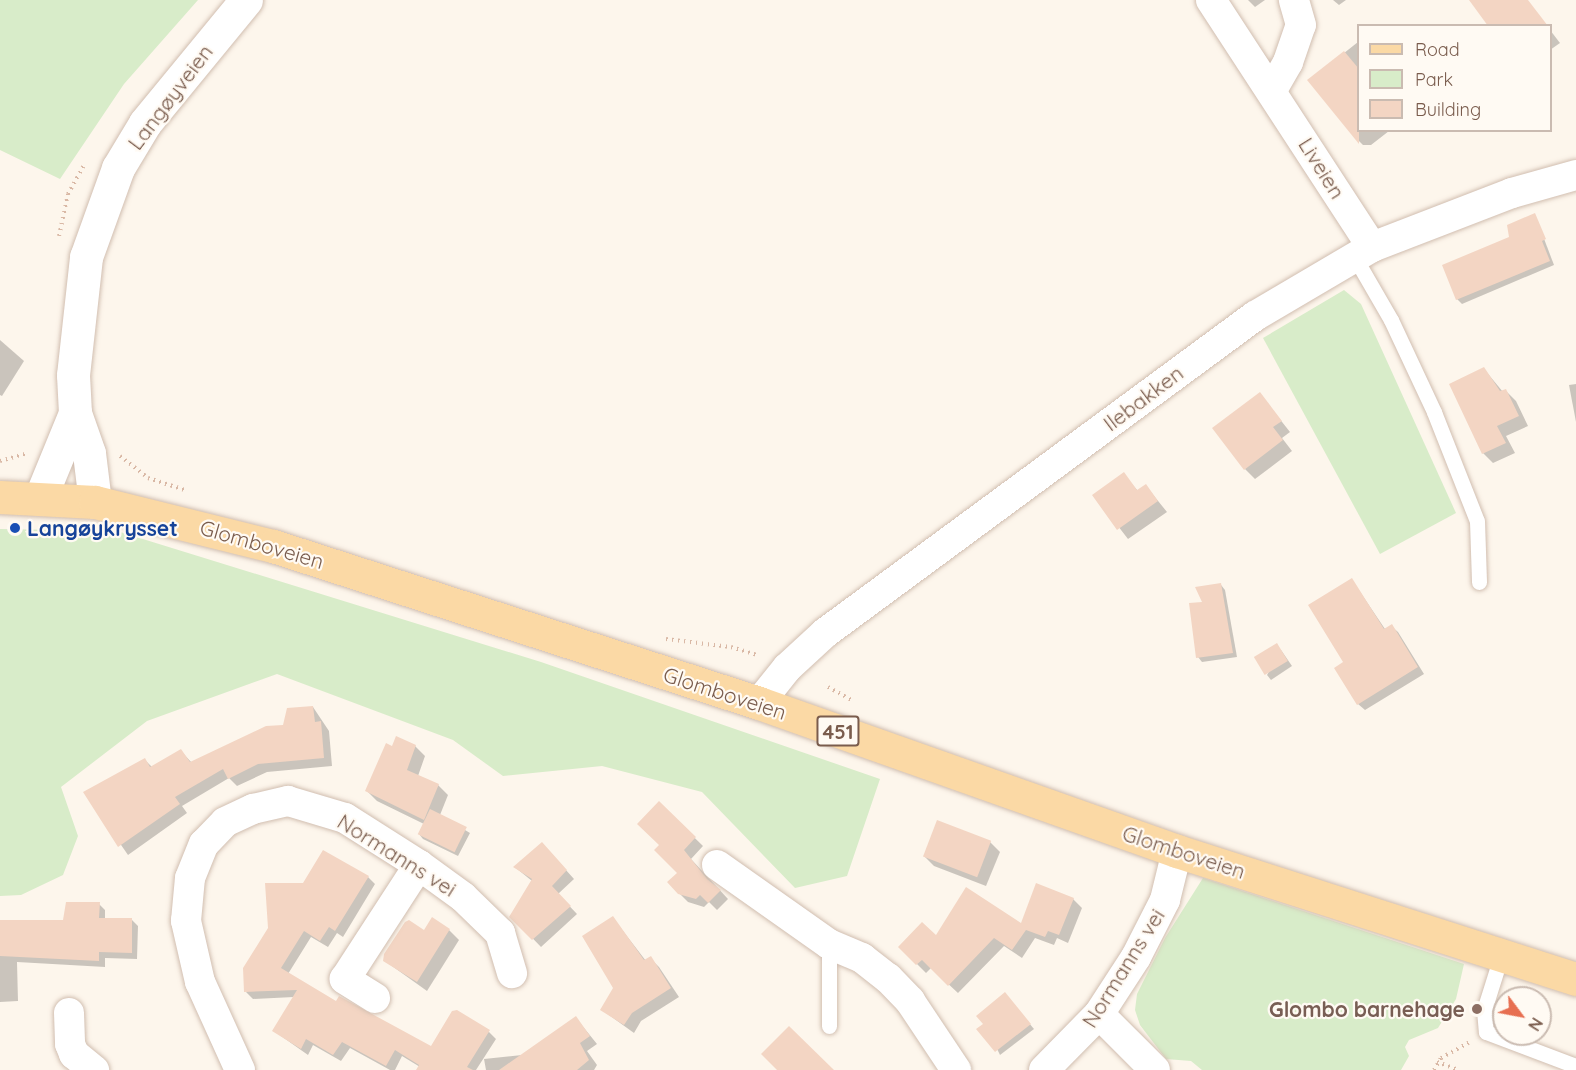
<!DOCTYPE html>
<meta charset="utf-8">
<style>
body{margin:0}
#map{position:relative;width:1576px;height:1070px;overflow:hidden;background:#fdf6ec;font-family:Quicksand,sans-serif}
div>[style]{position:absolute}
.green>*{inset:0;background:#d8ecc9}
.shadow>*{inset:0;background:#0003}
.building>*{inset:0;background:#f3d5c3;transform-origin:0 0}
.path>*{height:4px;margin-top:-2px;transform-origin:0;background:repeating-linear-gradient(90deg,#d9b8a5 0 1.5px,transparent 0 6px)}
.roads{filter:drop-shadow(0 0 2px #d1beb0) drop-shadow(0 0 2px #d1beb0)}
.lane>*{height:15px;margin:-7.5px;padding:0 7.5px;transform-origin:7.5px;border-radius:7.5px;background:#fff}
.street>*{height:30px;margin:-15px;padding:0 15px;transform-origin:15px;border-radius:15px;background:#fff}
.secondary>*{height:33px;margin:-16.5px;padding:0 16.5px;transform-origin:16.5px;border-radius:16.5px;background:#fff}
.primary>*{height:33px;margin:-16.5px;padding:0 16.5px;transform-origin:16.5px;border-radius:16.5px;background:#fbd9a5}
.dots>*{width:16px;height:16px;translate:-50% -50%;box-sizing:border-box;border:3px solid #fffaf3;border-radius:50%}
span{translate:-50% -50%;white-space:nowrap;text-align:center;line-height:1.15;-webkit-text-stroke:4.5px #fffaf3;paint-order:stroke}
.shield-label span{padding:2px 4px;background:#fffaf3;border:2px solid;border-radius:4px;-webkit-text-stroke-width:0}
.shield-label{font-size:20px;color:#7a5c4d;font-weight:700}
.street-label{font-size:21px;color:#7a5c4d}
.transit-label{font-size:21px;color:#164399;font-weight:700}
.left{translate:0 -50%;text-align:left}
.education-label{font-size:21px;color:#785e54;font-weight:700}
.right{translate:-100% -50%;text-align:right}
.legend{position:absolute;left:1357px;top:24px;width:195px;height:108px;box-sizing:border-box;background:#fffaf3;border:2px solid #cabbb1;margin:0;padding:8px 10px;list-style:none;font-size:18px;color:#7a5c4d}
.legend li{display:flex;align-items:center;gap:12px;height:30px}
.legend b{width:30px;border:2px solid #cabbb1}
.north{position:absolute;left:1492px;top:986px;width:60px;height:60px;box-sizing:border-box;background:#fffaf3;border:2px solid #cabbb1;border-radius:50%;rotate:122deg;font-size:16px;font-weight:700;line-height:24px;text-align:center;color:#7a5c4d}
.north::after{content:'';display:block;margin:auto;width:21px;height:27px;background:#e76f51;clip-path:polygon(50% 0,100% 100%,50% 72%,0 100%)}
</style>
<div id="map">
<div class="green">
<i style="clip-path:polygon(0 0,198px 0,124px 84px,60px 179px,0 150px)"></i>
<i style="clip-path:polygon(1344px 290px,1361px 304px,1456px 513px,1380px 554px,1263px 338px)"></i>
<i style="clip-path:polygon(0 529px,117px 531px,541px 662px,880px 779px,847px 876px,795px 888px,702px 792px,602px 766px,503px 776px,453px 740px,277px 674px,147px 721px,61px 787px,78px 836px,63px 875px,21px 895px,0 896px)"></i>
<i style="clip-path:polygon(1203px 878px,1464px 964px,1456px 999px,1438px 1028px,1409px 1040px,1405px 1047px,1409px 1056px,1401px 1070px,1202px 1070px,1191px 1061px,1166px 1059px,1140px 1025px,1135px 1010px,1137px 994px,1165px 938px)"></i>
</div>
<div class="shadow">
<i style="clip-path:polygon(1248px 0,1265px 0,1255px 7px)"></i>
<i style="clip-path:polygon(1333px 0,1346px 0,1339px 5px)"></i>
<i style="clip-path:polygon(1550px 30px,1560px 43px,1550px 50px)"></i>
<i style="clip-path:polygon(1358px 42px,1358px 130px,1389px 131px,1371px 145px,1363px 145px,1353px 135px,1310px 80px)"></i>
<i style="clip-path:polygon(1535px 215px,1554px 265px,1462px 304px,1457px 299px)"></i>
<i style="clip-path:polygon(0 340px,24px 361px,2px 396px,0 395px)"></i>
<i style="clip-path:polygon(1484px 369px,1503px 392px,1506px 391px,1516px 401px,1528px 426px,1506px 436px,1515px 453px,1493px 463px,1483px 453px)"></i>
<i style="clip-path:polygon(1576px 384px,1576px 422px,1569px 385px)"></i>
<i style="clip-path:polygon(1260px 394px,1290px 432px,1282px 438px,1292px 451px,1255px 479px,1245px 469px)"></i>
<i style="clip-path:polygon(1123px 474px,1138px 491px,1146px 486px,1167px 512px,1128px 539px,1094px 495px)"></i>
<i style="clip-path:polygon(1352px 580px,1385px 629px,1391px 626px,1398px 632px,1424px 674px,1365px 710px,1358px 704px,1345px 662px)"></i>
<i style="clip-path:polygon(1221px 585px,1225px 590px,1237px 657px,1202px 662px,1198px 657px,1204px 603px)"></i>
<i style="clip-path:polygon(1281px 650px,1292px 666px,1271px 680px,1267px 675px)"></i>
<i style="clip-path:polygon(313px 707px,329px 731px,332px 766px,267px 772px,237px 786px,229px 778px,182px 806px,187px 813px,128px 855px,85px 793px,145px 760px,152px 767px,181px 751px,192px 763px,285px 726px)"></i>
<i style="clip-path:polygon(415px 746px,425px 756px,418px 776px,438px 785px,448px 795px,440px 815px,470px 833px,458px 856px,423px 839px,419px 834px,424px 824px,377px 801px,367px 791px,393px 748px)"></i>
<i style="clip-path:polygon(659px 803px,703px 846px,691px 859px,728px 899px,717px 910px,709px 902px,704px 907px,688px 902px,669px 883px,679px 873px,661px 845px)"></i>
<i style="clip-path:polygon(990px 842px,1000px 852px,986px 886px,934px 866px,924px 856px)"></i>
<i style="clip-path:polygon(549px 851px,574px 879px,558px 894px,577px 914px,541px 947px,511px 916px,532px 881px,516px 868px)"></i>
<i style="clip-path:polygon(368px 877px,375px 884px,343px 937px,337px 933px,328px 947px,311px 937px,288px 974px,337px 1003px,431px 1048px,489px 1032px,496px 1039px,476px 1070px,425px 1070px,402px 1056px,395px 1070px,390px 1070px,350px 1048px,341px 1061px,313px 1045px,308px 1055px,274px 1031px,294px 997px,253px 999px,246px 992px,304px 884px)"></i>
<i style="clip-path:polygon(1073px 899px,1082px 908px,1068px 943px,1057px 938px,1054px 945px,1035px 938px,1022px 958px,1004px 946px,958px 993px,931px 968px,926px 973px,900px 947px,1021px 925px)"></i>
<i style="clip-path:polygon(99px 904px,105px 910px,105px 919px,132px 920px,138px 926px,137px 959px,105px 958px,105px 967px,17px 962px,18px 1001px,0 1002px,0 922px,65px 921px)"></i>
<i style="clip-path:polygon(613px 918px,646px 961px,650px 958px,659px 967px,679px 997px,641px 1021px,634px 1033px,602px 1010px,615px 988px)"></i>
<i style="clip-path:polygon(449px 930px,459px 940px,427px 991px,385px 961px,425px 932px)"></i>
<i style="clip-path:polygon(1009px 999px,1034px 1029px,1000px 1055px,985px 1024px)"></i>
<i style="clip-path:polygon(576px 1018px,597px 1044px,587px 1051px,597px 1065px,594px 1070px,486px 1070px,484px 1059px,522px 1055px)"></i>
</div>
<div class="building">
<i style="clip-path:polygon(1469px 0,1528px 0,1548px 26px,1488px 26px)"></i>
<i style="clip-path:polygon(1344px 51px,1359px 69px,1359px 144px,1307px 80px)"></i>
<i style="clip-path:polygon(1535px 213px,1546px 239px,1542px 241px,1550px 261px,1456px 300px,1442px 265px,1509px 237px,1507px 225px)"></i>
<i style="clip-path:polygon(1484px 367px,1500px 391px,1506px 389px,1519px 416px,1497px 426px,1506px 443px,1482px 454px,1449px 384px)"></i>
<i style="clip-path:polygon(1260px 392px,1282px 421px,1273px 427px,1283px 440px,1244px 470px,1212px 428px)"></i>
<i style="clip-path:polygon(1124px 472px,1137px 490px,1146px 484px,1158px 501px,1117px 530px,1092px 495px)"></i>
<i style="clip-path:polygon(1352px 578px,1384px 629px,1392px 624px,1418px 667px,1357px 705px,1334px 668px,1343px 662px,1308px 605px)"></i>
<i style="clip-path:polygon(1221px 583px,1233px 653px,1196px 658px,1189px 603px,1202px 602px,1195px 587px)"></i>
<i style="left:1277px;top:643px;width:21px;height:27px;rotate:59deg"></i>
<i style="clip-path:polygon(313px 706px,315px 722px,321px 721px,324px 758px,258px 764px,228px 779px,223px 769px,175px 797px,180px 804px,118px 847px,83px 792px,145px 758px,150px 767px,181px 749px,190px 762px,266px 726px,283px 725px,287px 708px)"></i>
<i style="clip-path:polygon(396px 736px,416px 745px,407px 770px,439px 784px,424px 820px,365px 791px,386px 743px,392px 746px)"></i>
<i style="clip-path:polygon(659px 801px,696px 837px,684px 850px,707px 879px,721px 890px,708px 903px,700px 895px,696px 899px,678px 894px,667px 882px,677px 873px,654px 850px,659px 845px,637px 824px)"></i>
<i style="left:430px;top:809px;width:41px;height:28px;rotate:26deg"></i>
<i style="left:937px;top:820px;width:58px;height:39px;rotate:21deg"></i>
<i style="clip-path:polygon(542px 842px,567px 870px,552px 886px,571px 906px,532px 940px,509px 917px,532px 879px,513px 867px)"></i>
<i style="clip-path:polygon(323px 850px,369px 876px,335px 931px,329px 927px,320px 941px,304px 931px,281px 968px,336px 1001px,339px 996px,431px 1046px,452px 1011px,457px 1010px,490px 1030px,467px 1067px,473px 1070px,416px 1070px,419px 1065px,395px 1050px,386px 1066px,342px 1042px,333px 1055px,306px 1039px,301px 1049px,272px 1031px,297px 990px,244px 992px,243px 968px,268px 928px,265px 883px,303px 883px)"></i>
<i style="clip-path:polygon(1036px 883px,1074px 898px,1059px 935px,1048px 931px,1045px 937px,1026px 930px,1012px 950px,994px 938px,948px 986px,922px 960px,916px 965px,898px 947px,922px 922px,936px 935px,966px 887px,1021px 923px)"></i>
<i style="clip-path:polygon(66px 902px,100px 902px,99px 918px,132px 918px,132px 953px,99px 952px,99px 961px,0 956px,0 920px,63px 920px)"></i>
<i style="clip-path:polygon(613px 916px,644px 960px,651px 956px,671px 988px,632px 1013px,624px 1025px,600px 1010px,613px 988px,582px 936px)"></i>
<i style="clip-path:polygon(432px 917px,450px 929px,417px 982px,383px 961px,384px 954px,405px 922px,409px 920px,424px 930px)"></i>
<i style="clip-path:polygon(1005px 992px,1031px 1024px,995px 1052px,976px 1029px,983px 1024px,976px 1016px)"></i>
<i style="clip-path:polygon(576px 1016px,590px 1036px,580px 1043px,589px 1060px,577px 1070px,499px 1070px)"></i>
<i style="clip-path:polygon(789px 1026px,834px 1070px,777px 1070px,761px 1054px)"></i>
</div>
<div class="path">
<i style="left:59px;top:236px;width:43px;rotate:-77.9deg"></i>
<i style="left:68px;top:194px;width:33px;rotate:-61deg"></i>
<i style="left:120px;top:456px;width:36px;rotate:38deg"></i>
<i style="left:148px;top:478px;width:38px;rotate:18deg"></i>
<i style="left:0;top:461px;width:26px;rotate:-16deg"></i>
<i style="left:666px;top:639px;width:65px;rotate:7deg"></i>
<i style="left:731px;top:647px;width:27px;rotate:17deg"></i>
<i style="left:828px;top:687px;width:29px;rotate:29deg"></i>
<i style="left:1437px;top:1062px;width:23px;rotate:20deg"></i>
<i style="left:1434px;top:1070px;width:14px;rotate:-60deg"></i>
<i style="left:1441px;top:1058px;width:33px;rotate:-29deg"></i>
</div>
<div class="roads">
<div class="lane">
<i style="left:1354px;top:256px;width:74px;rotate:60deg"></i>
<i style="left:1391px;top:320px;width:102px;rotate:64.9deg"></i>
<i style="left:1434px;top:412px;width:117px;rotate:68.5deg"></i>
<i style="left:1477px;top:521px;width:61px;rotate:88.1deg"></i>
<i style="left:1502px;top:953px;width:60px;rotate:107.5deg"></i>
<i style="left:1484px;top:1010px;width:22px;rotate:85deg"></i>
<i style="left:1486px;top:1032px;width:96px;rotate:20.7deg"></i>
<i style="left:829px;top:1026px;width:82px;rotate:-90deg"></i>
</div>
<div class="street">
<i style="left:1211px;top:0;width:295px;rotate:56.9deg"></i>
<i style="left:1272px;top:90px;width:32px;rotate:-60deg"></i>
<i style="left:1288px;top:62px;width:39px;rotate:-71deg"></i>
<i style="left:1301px;top:25px;width:26px;rotate:-106deg"></i>
<i style="left:759px;top:703px;width:45px;rotate:-51.3deg"></i>
<i style="left:787px;top:668px;width:52px;rotate:-42.6deg"></i>
<i style="left:825px;top:633px;width:534px;rotate:-36.4deg"></i>
<i style="left:1255px;top:316px;width:136px;rotate:-30.5deg"></i>
<i style="left:1372px;top:247px;width:150px;rotate:-21.1deg"></i>
<i style="left:1512px;top:193px;width:66px;rotate:-15.7deg"></i>
<i style="left:717px;top:865px;width:137px;rotate:35.2deg"></i>
<i style="left:829px;top:944px;width:36px;rotate:23deg"></i>
<i style="left:862px;top:958px;width:33px;rotate:38deg"></i>
<i style="left:888px;top:978px;width:32px;rotate:46deg"></i>
<i style="left:910px;top:1001px;width:83px;rotate:56.3deg"></i>
<i style="left:375px;top:998px;width:36px;rotate:-148deg"></i>
<i style="left:345px;top:979px;width:136px;rotate:-57deg"></i>
<i style="left:69px;top:1013px;width:31px;rotate:88deg"></i>
<i style="left:70px;top:1044px;width:11px;rotate:68deg"></i>
<i style="left:74px;top:1054px;width:26px;rotate:39deg"></i>
<i style="left:1099px;top:1014px;width:79px;rotate:45deg"></i>
<i style="left:240px;top:1070px;width:97px;rotate:-114.4deg"></i>
<i style="left:200px;top:982px;width:63px;rotate:-102.9deg"></i>
<i style="left:186px;top:921px;width:43px;rotate:-84.7deg"></i>
<i style="left:190px;top:878px;width:37px;rotate:-68deg"></i>
<i style="left:204px;top:844px;width:30px;rotate:-46deg"></i>
<i style="left:225px;top:822px;width:31px;rotate:-25deg"></i>
<i style="left:253px;top:809px;width:36px;rotate:-13deg"></i>
<i style="left:288px;top:801px;width:59px;rotate:16.6deg"></i>
<i style="left:345px;top:818px;width:88px;rotate:32.4deg"></i>
<i style="left:419px;top:865px;width:54px;rotate:36deg"></i>
<i style="left:463px;top:897px;width:52px;rotate:44.2deg"></i>
<i style="left:500px;top:933px;width:42px;rotate:73.3deg"></i>
<i style="left:1044px;top:1070px;width:78px;rotate:-45.5deg"></i>
<i style="left:1099px;top:1014px;width:68px;rotate:-57deg"></i>
<i style="left:1136px;top:957px;width:64px;rotate:-63deg"></i>
<i style="left:1165px;top:900px;width:50px;rotate:-76.2deg"></i>
</div>
<div class="secondary">
<i style="left:41px;top:496px;width:90px;rotate:-67.7deg"></i>
<i style="left:95px;top:502px;width:49px;rotate:-97deg"></i>
<i style="left:89px;top:453px;width:42px;rotate:-109.3deg"></i>
<i style="left:75px;top:413px;width:38px;rotate:-93deg"></i>
<i style="left:73px;top:375px;width:119px;rotate:-83.7deg"></i>
<i style="left:86px;top:257px;width:95px;rotate:-70.2deg"></i>
<i style="left:118px;top:168px;width:52px;rotate:-59deg"></i>
<i style="left:145px;top:123px;width:159px;rotate:-50.6deg"></i>
</div>
<div class="primary">
<i style="left:0;top:497px;width:95px;rotate:3deg"></i>
<i style="left:95px;top:502px;width:183px;rotate:13.9deg"></i>
<i style="left:273px;top:546px;width:511px;rotate:17.9deg"></i>
<i style="left:759px;top:703px;width:443px;rotate:19.5deg"></i>
<i style="left:1177px;top:851px;width:419px;rotate:17.8deg"></i>
</div>
</div>
<div class="dots">
<i style="left:15px;top:528px;background:#1a4fb4"></i>
<i style="left:1477px;top:1009px;background:#8d6e63"></i>
</div>
<div class="shield-label">
<span style="left:838px;top:731px">451</span>
</div>
<div class="street-label">
<span style="left:170px;top:97px;rotate:-53deg">Langøyveien</span>
<span style="left:1322px;top:168px;rotate:58deg">Liveien</span>
<span style="left:1143px;top:398px;rotate:-37deg">Ilebakken</span>
<span style="left:262px;top:544px;rotate:16deg">Glomboveien</span>
<span style="left:725px;top:693px;rotate:18deg">Glomboveien</span>
<span style="left:1184px;top:852px;rotate:18deg">Glomboveien</span>
<span style="left:397px;top:855px;rotate:32deg">Normanns vei</span>
<span style="left:1123px;top:968px;rotate:-58deg">Normanns vei</span>
</div>
<div class="transit-label">
<span class="left" style="left:27px;top:528px">Langøykrysset</span>
</div>
<div class="education-label">
<span class="right" style="left:1465px;top:1009px">Glombo barnehage</span>
</div>
<ul class="legend">
<li><b style="height:8px;background:#fbd9a5"></b>Road</li>
<li><b style="height:16px;background:#d8ecc9"></b>Park</li>
<li><b style="height:16px;background:#f3d5c3"></b>Building</li>
</ul>
<div class="north">N</div>
</div>
